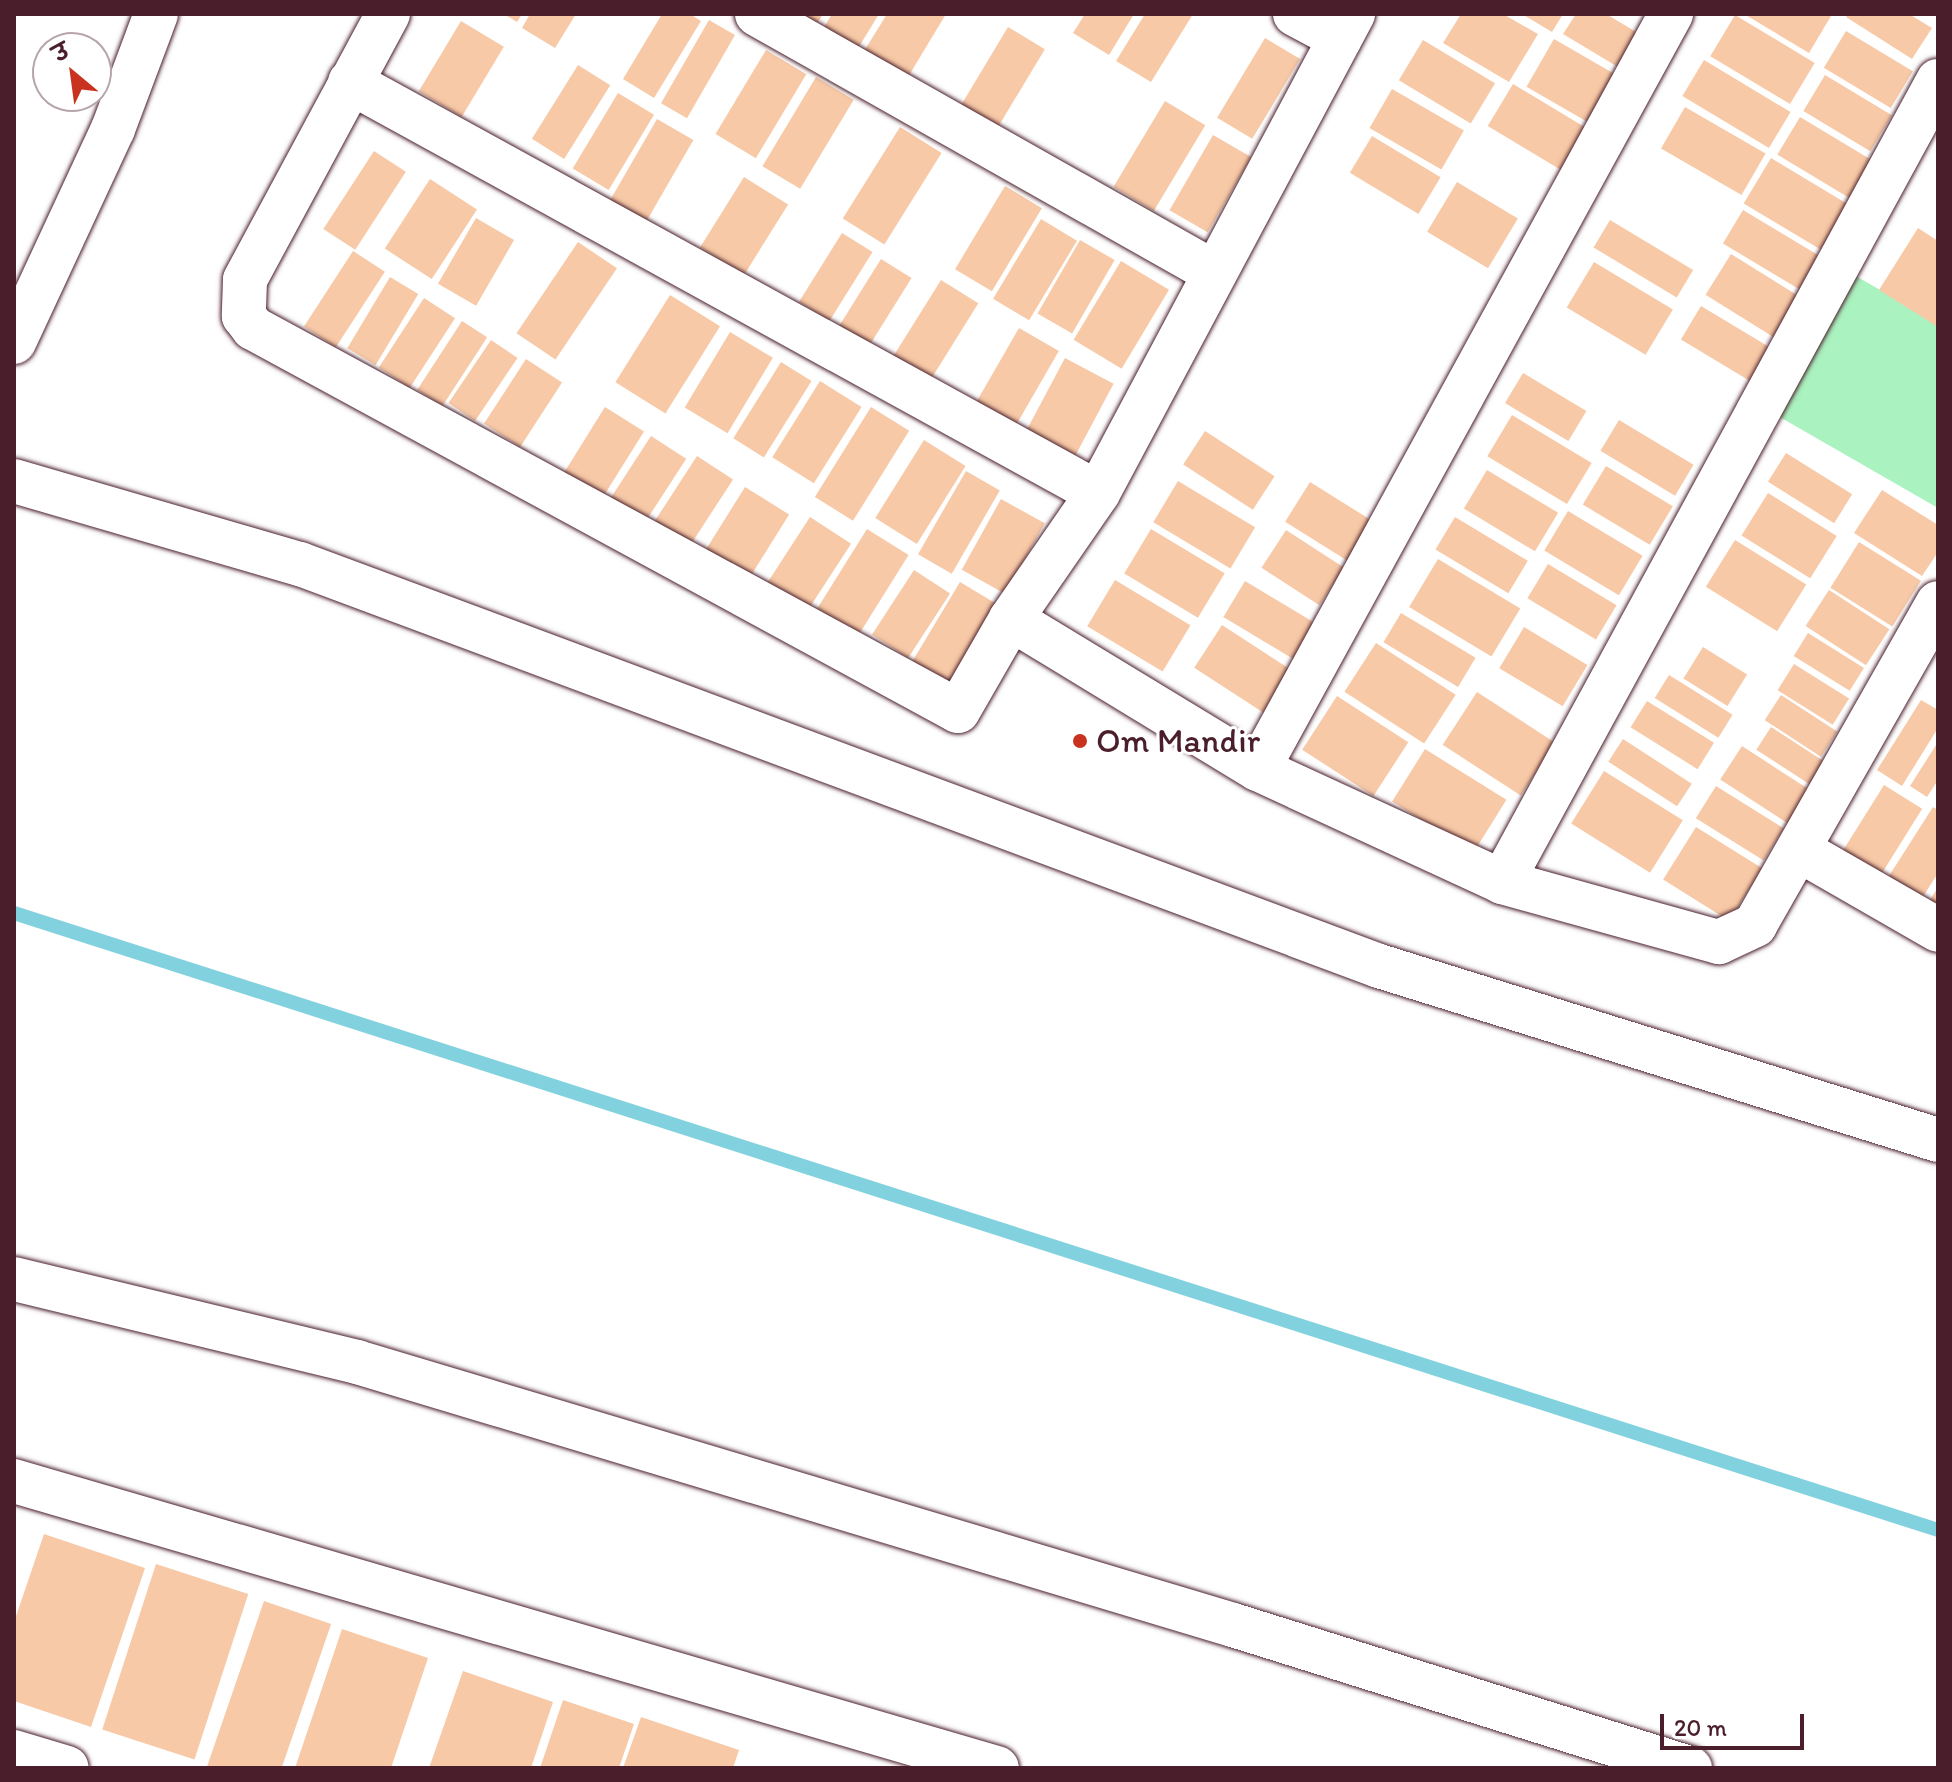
<!DOCTYPE html>
<meta charset="utf-8">
<style>
body{margin:0}
#map{position:relative;width:1952px;height:1782px;overflow:hidden;background:#fff;font-family:Itim,"Playpen Sans Deva",sans-serif}
div>[style]{position:absolute}
.green>*{inset:0;background:#aaf2bf}
.stream>*{height:14px;margin:-7px;padding:0 7px;transform-origin:7px;border-radius:7px;background:#82d1de}
.building>*{inset:0;background:#f7c9a6;transform-origin:0 0}
.roads{filter:drop-shadow(0 0 2px #4a1f2b) drop-shadow(0 0 2px #4a1f2b)}
.street>*{height:44px;margin:-22px;padding:0 22px;transform-origin:22px;border-radius:22px;background:#fff}
.secondary>*{height:44px;margin:-22px;padding:0 22px;transform-origin:22px;border-radius:22px;background:#fff}
.dots>*{width:22px;height:22px;translate:-50% -50%;box-sizing:border-box;border:4px solid #fff;border-radius:50%}
span{translate:-50% -50%;white-space:nowrap;text-align:center;line-height:1.15;-webkit-text-stroke:6px #fff;paint-order:stroke}
.poi-label{font-size:34px;color:#4a1f2b}
.left{translate:0 -50%;text-align:left}
.frame{position:absolute;inset:0;border:16px solid #4a1f2b;pointer-events:none}
.north{position:absolute;left:32px;top:32px;width:80px;height:80px;box-sizing:border-box;background:#fff;border:2px solid #b7a5aa;border-radius:50%;rotate:331deg;font-size:22px;font-weight:700;line-height:32px;text-align:center;color:#4a1f2b}
.north::after{content:'';display:block;margin:auto;width:28px;height:36px;background:#c8321e;clip-path:polygon(50% 0,100% 100%,50% 72%,0 100%)}
.scale{position:absolute;left:1660px;top:1714px;width:144px;height:36px;box-sizing:border-box;border:4px solid #4a1f2b;border-top:0;padding-left:10px;font-size:24px;line-height:28px;white-space:nowrap;color:#4a1f2b;-webkit-text-stroke:6px #fff;paint-order:stroke}
</style>
<div id="map">
<div class="green">
<i style="clip-path:polygon(1854px 275px,1938px 323px,1938px 508px,1773px 413px)"></i>
</div>
<div class="stream">
<i style="left:14px;top:913px;width:2021px;rotate:17.78deg"></i>
</div>
<div class="building">
<i style="clip-path:polygon(504px 14px,522px 14px,517px 22px)"></i>
<i style="clip-path:polygon(530px 14px,576px 14px,555px 48px,522px 28px)"></i>
<i style="clip-path:polygon(662px 14px,690px 14px,701px 21px,654px 98px,623px 79px)"></i>
<i style="clip-path:polygon(797px 14px,823px 14px,816px 25px)"></i>
<i style="clip-path:polygon(832px 14px,879px 14px,857px 50px,823px 29px)"></i>
<i style="clip-path:polygon(887px 14px,946px 14px,905px 82px,861px 56px)"></i>
<i style="clip-path:polygon(1085px 14px,1134px 14px,1109px 55px,1073px 33px)"></i>
<i style="clip-path:polygon(1145px 14px,1193px 14px,1151px 82px,1116px 61px)"></i>
<i style="clip-path:polygon(1461px 14px,1503px 14px,1538px 34px,1509px 82px,1443px 43px)"></i>
<i style="clip-path:polygon(1522px 14px,1563px 14px,1552px 32px)"></i>
<i style="clip-path:polygon(1576px 14px,1606px 14px,1648px 39px,1628px 73px,1563px 34px)"></i>
<i style="clip-path:polygon(1744px 14px,1827px 14px,1831px 16px,1809px 53px)"></i>
<i style="clip-path:polygon(1849px 14px,1909px 14px,1932px 28px,1912px 59px,1846px 17px)"></i>
<i style="left:1735px;top:15px;width:93px;height:48px;rotate:31deg"></i>
<i style="left:709px;top:20px;width:30px;height:96px;rotate:30deg"></i>
<i style="left:461px;top:21px;width:50px;height:82px;rotate:31deg"></i>
<i style="left:1008px;top:27px;width:43px;height:97px;rotate:31deg"></i>
<i style="left:1846px;top:31px;width:78px;height:43px;rotate:31deg"></i>
<i style="left:1265px;top:38px;width:41px;height:93px;rotate:31deg"></i>
<i style="left:1554px;top:39px;width:88px;height:55px;rotate:30deg"></i>
<i style="left:1423px;top:40px;width:84px;height:47px;rotate:31deg"></i>
<i style="left:766px;top:50px;width:47px;height:98px;rotate:31deg"></i>
<i style="left:1704px;top:60px;width:101px;height:42px;rotate:31deg"></i>
<i style="left:578px;top:65px;width:38px;height:87px;rotate:32deg"></i>
<i style="left:1825px;top:75px;width:78px;height:42px;rotate:31deg"></i>
<i style="left:816px;top:77px;width:44px;height:104px;rotate:31deg"></i>
<i style="left:1513px;top:84px;width:98px;height:49px;rotate:31deg"></i>
<i style="left:1392px;top:89px;width:83px;height:45px;rotate:30deg"></i>
<i style="left:618px;top:93px;width:42px;height:88px;rotate:31deg"></i>
<i style="left:1165px;top:101px;width:47px;height:100px;rotate:31deg"></i>
<i style="left:1685px;top:107px;width:93px;height:48px;rotate:30deg"></i>
<i style="left:1800px;top:117px;width:84px;height:44px;rotate:31deg"></i>
<i style="left:657px;top:119px;width:42px;height:97px;rotate:30deg"></i>
<i style="left:900px;top:127px;width:49px;height:108px;rotate:32deg"></i>
<i style="left:1213px;top:135px;width:44px;height:87px;rotate:30deg"></i>
<i style="left:1372px;top:136px;width:80px;height:43px;rotate:31deg"></i>
<i style="left:374px;top:151px;width:38px;height:93px;rotate:33deg"></i>
<i style="left:1771px;top:158px;width:94px;height:53px;rotate:31deg"></i>
<i style="left:744px;top:177px;width:52px;height:83px;rotate:32deg"></i>
<i style="left:430px;top:179px;width:56px;height:83px;rotate:33deg"></i>
<i style="left:1457px;top:182px;width:71px;height:58px;rotate:31deg"></i>
<i style="left:1005px;top:186px;width:43px;height:97px;rotate:31deg"></i>
<i style="left:1743px;top:210px;width:94px;height:39px;rotate:31deg"></i>
<i style="left:476px;top:218px;width:44px;height:76px;rotate:30deg"></i>
<i style="left:1041px;top:219px;width:42px;height:93px;rotate:31deg"></i>
<i style="left:1610px;top:220px;width:97px;height:32px;rotate:31deg"></i>
<i style="clip-path:polygon(1918px 228px,1938px 241px,1938px 327px,1879px 290px)"></i>
<i style="left:842px;top:233px;width:36px;height:81px;rotate:32deg"></i>
<i style="left:1080px;top:240px;width:40px;height:85px;rotate:30deg"></i>
<i style="left:578px;top:242px;width:47px;height:110px;rotate:34deg"></i>
<i style="left:353px;top:251px;width:38px;height:90px;rotate:33deg"></i>
<i style="left:1731px;top:254px;width:86px;height:48px;rotate:32deg"></i>
<i style="left:881px;top:259px;width:36px;height:81px;rotate:32deg"></i>
<i style="left:1121px;top:261px;width:56px;height:92px;rotate:31deg"></i>
<i style="left:1594px;top:262px;width:92px;height:53px;rotate:31deg"></i>
<i style="left:390px;top:277px;width:33px;height:83px;rotate:31deg"></i>
<i style="left:941px;top:280px;width:44px;height:95px;rotate:32deg"></i>
<i style="left:670px;top:295px;width:59px;height:103px;rotate:32deg"></i>
<i style="left:424px;top:298px;width:37px;height:83px;rotate:33deg"></i>
<i style="left:1701px;top:306px;width:82px;height:39px;rotate:31deg"></i>
<i style="left:462px;top:321px;width:30px;height:82px;rotate:33deg"></i>
<i style="left:1019px;top:328px;width:46px;height:96px;rotate:30deg"></i>
<i style="left:730px;top:332px;width:50px;height:88px;rotate:31deg"></i>
<i style="left:491px;top:340px;width:32px;height:76px;rotate:34deg"></i>
<i style="left:1065px;top:358px;width:55px;height:81px;rotate:28deg"></i>
<i style="left:526px;top:359px;width:43px;height:77px;rotate:33deg"></i>
<i style="left:781px;top:362px;width:36px;height:90px;rotate:32deg"></i>
<i style="left:1523px;top:373px;width:74px;height:35px;rotate:31deg"></i>
<i style="left:820px;top:381px;width:49px;height:90px;rotate:32deg"></i>
<i style="left:605px;top:407px;width:46px;height:83px;rotate:32deg"></i>
<i style="left:871px;top:407px;width:45px;height:106px;rotate:32deg"></i>
<i style="left:1512px;top:415px;width:93px;height:48px;rotate:31deg"></i>
<i style="left:1619px;top:420px;width:87px;height:36px;rotate:31deg"></i>
<i style="left:1205px;top:431px;width:83px;height:40px;rotate:33deg"></i>
<i style="left:651px;top:436px;width:42px;height:82px;rotate:33deg"></i>
<i style="left:924px;top:440px;width:49px;height:92px;rotate:32deg"></i>
<i style="left:1786px;top:453px;width:78px;height:34px;rotate:32deg"></i>
<i style="left:697px;top:456px;width:43px;height:88px;rotate:33deg"></i>
<i style="left:1606px;top:466px;width:78px;height:45px;rotate:31deg"></i>
<i style="left:1487px;top:470px;width:83px;height:45px;rotate:31deg"></i>
<i style="left:966px;top:471px;width:39px;height:96px;rotate:30deg"></i>
<i style="left:1178px;top:481px;width:90px;height:48px;rotate:31deg"></i>
<i style="left:1310px;top:482px;width:75px;height:47px;rotate:32deg"></i>
<i style="left:745px;top:487px;width:52px;height:89px;rotate:32deg"></i>
<i style="clip-path:polygon(1882px 490px,1938px 525px,1938px 552px,1922px 576px,1854px 533px)"></i>
<i style="left:1768px;top:493px;width:81px;height:50px;rotate:32deg"></i>
<i style="left:1001px;top:499px;width:50px;height:81px;rotate:29deg"></i>
<i style="left:1568px;top:511px;width:87px;height:46px;rotate:31deg"></i>
<i style="left:810px;top:517px;width:49px;height:78px;rotate:33deg"></i>
<i style="left:1455px;top:517px;width:85px;height:38px;rotate:31deg"></i>
<i style="left:867px;top:529px;width:49px;height:94px;rotate:32deg"></i>
<i style="left:1151px;top:529px;width:86px;height:52px;rotate:31deg"></i>
<i style="left:1286px;top:530px;width:69px;height:45px;rotate:33deg"></i>
<i style="left:1735px;top:540px;width:84px;height:55px;rotate:32deg"></i>
<i style="left:1859px;top:542px;width:73px;height:54px;rotate:32deg"></i>
<i style="left:1438px;top:559px;width:96px;height:56px;rotate:31deg"></i>
<i style="left:1548px;top:564px;width:80px;height:40px;rotate:31deg"></i>
<i style="left:914px;top:570px;width:43px;height:77px;rotate:33deg"></i>
<i style="left:1115px;top:580px;width:88px;height:54px;rotate:31deg"></i>
<i style="left:1245px;top:581px;width:84px;height:42px;rotate:31deg"></i>
<i style="left:960px;top:582px;width:48px;height:97px;rotate:31deg"></i>
<i style="left:1829px;top:590px;width:72px;height:43px;rotate:33deg"></i>
<i style="left:1401px;top:613px;width:87px;height:34px;rotate:31deg"></i>
<i style="left:1222px;top:625px;width:90px;height:51px;rotate:33deg"></i>
<i style="left:1524px;top:627px;width:74px;height:48px;rotate:31deg"></i>
<i style="left:1808px;top:633px;width:66px;height:27px;rotate:32deg"></i>
<i style="left:1376px;top:643px;width:95px;height:58px;rotate:33deg"></i>
<i style="left:1703px;top:647px;width:52px;height:37px;rotate:32deg"></i>
<i style="left:1794px;top:664px;width:65px;height:31px;rotate:32deg"></i>
<i style="left:1669px;top:675px;width:75px;height:27px;rotate:32deg"></i>
<i style="left:1477px;top:692px;width:93px;height:63px;rotate:33deg"></i>
<i style="left:1781px;top:695px;width:67px;height:30px;rotate:33deg"></i>
<i style="left:1337px;top:696px;width:85px;height:64px;rotate:33deg"></i>
<i style="clip-path:polygon(1921px 700px,1938px 710px,1938px 728px,1902px 786px,1877px 770px)"></i>
<i style="left:1647px;top:701px;width:79px;height:31px;rotate:32deg"></i>
<i style="left:1771px;top:727px;width:63px;height:27px;rotate:33deg"></i>
<i style="left:1623px;top:739px;width:82px;height:27px;rotate:33deg"></i>
<i style="clip-path:polygon(1938px 742px,1938px 780px,1927px 797px,1910px 786px)"></i>
<i style="left:1742px;top:746px;width:81px;height:40px;rotate:33deg"></i>
<i style="left:1425px;top:749px;width:96px;height:62px;rotate:32deg"></i>
<i style="left:1604px;top:771px;width:93px;height:62px;rotate:32deg"></i>
<i style="left:1884px;top:785px;width:45px;height:85px;rotate:32deg"></i>
<i style="left:1716px;top:786px;width:80px;height:38px;rotate:32deg"></i>
<i style="clip-path:polygon(1933px 807px,1938px 810px,1938px 873px,1914px 911px,1880px 890px)"></i>
<i style="left:1696px;top:827px;width:78px;height:62px;rotate:32deg"></i>
<i style="clip-path:polygon(1938px 887px,1938px 926px,1921px 915px)"></i>
<i style="clip-path:polygon(44px 1534px,145px 1568px,91px 1727px,14px 1701px,14px 1622px)"></i>
<i style="left:156px;top:1564px;width:97px;height:174px;rotate:18deg"></i>
<i style="left:264px;top:1601px;width:71px;height:176px;rotate:19deg"></i>
<i style="clip-path:polygon(342px 1629px,428px 1658px,391px 1768px,295px 1768px)"></i>
<i style="clip-path:polygon(463px 1671px,553px 1702px,531px 1768px,429px 1768px)"></i>
<i style="clip-path:polygon(563px 1700px,634px 1724px,619px 1768px,540px 1768px)"></i>
<i style="clip-path:polygon(641px 1717px,739px 1750px,733px 1768px,623px 1768px)"></i>
</div>
<div class="roads">
<div class="street">
<i style="left:388px;top:14px;width:302px;rotate:118.3deg"></i>
<i style="left:245px;top:280px;width:36px;rotate:92deg"></i>
<i style="left:244px;top:316px;width:15px;rotate:53deg"></i>
<i style="left:253px;top:328px;width:802px;rotate:28.51deg"></i>
<i style="left:958px;top:711px;width:106px;rotate:-60.1deg"></i>
<i style="left:1011px;top:619px;width:153px;rotate:-55.4deg"></i>
<i style="left:1098px;top:493px;width:543px;rotate:-61.97deg"></i>
<i style="left:757px;top:14px;width:526px;rotate:29.49deg"></i>
<i style="left:1295px;top:14px;width:51px;rotate:28.1deg"></i>
<i style="left:350px;top:82px;width:853px;rotate:28.79deg"></i>
<i style="left:14px;top:481px;width:298px;rotate:16.2deg"></i>
<i style="left:300px;top:564px;width:1151px;rotate:20.43deg"></i>
<i style="left:1379px;top:966px;width:585px;rotate:17.29deg"></i>
<i style="left:1011px;top:619px;width:289px;rotate:31.3deg"></i>
<i style="left:1258px;top:769px;width:269px;rotate:24.8deg"></i>
<i style="left:1502px;top:882px;width:225px;rotate:15.5deg"></i>
<i style="left:1719px;top:942px;width:40px;rotate:-25deg"></i>
<i style="left:1755px;top:925px;width:370px;rotate:-60.4deg"></i>
<i style="left:1258px;top:769px;width:861px;rotate:-61.32deg"></i>
<i style="left:1799px;top:850px;width:160px;rotate:29.9deg"></i>
<i style="left:1502px;top:882px;width:912px;rotate:-61.44deg"></i>
<i style="left:14px;top:1279px;width:353px;rotate:13.6deg"></i>
<i style="left:357px;top:1362px;width:915px;rotate:16.71deg"></i>
<i style="left:1233px;top:1625px;width:479px;rotate:17.4deg"></i>
<i style="left:14px;top:1481px;width:1024px;rotate:16.28deg"></i>
<i style="left:14px;top:1752px;width:55px;rotate:16.8deg"></i>
</div>
<div class="secondary">
<i style="left:14px;top:342px;width:235px;rotate:-65.1deg"></i>
<i style="left:113px;top:129px;width:123px;rotate:-69.5deg"></i>
</div>
</div>
<div class="dots">
<i style="left:1080px;top:741px;background:#c8321e"></i>
</div>
<div class="poi-label">
<span class="left" style="left:1096px;top:741px">Om Mandir</span>
</div>
<div class="frame"></div>
<div class="north">उ</div>
<div class="scale">20 m</div>
</div>
